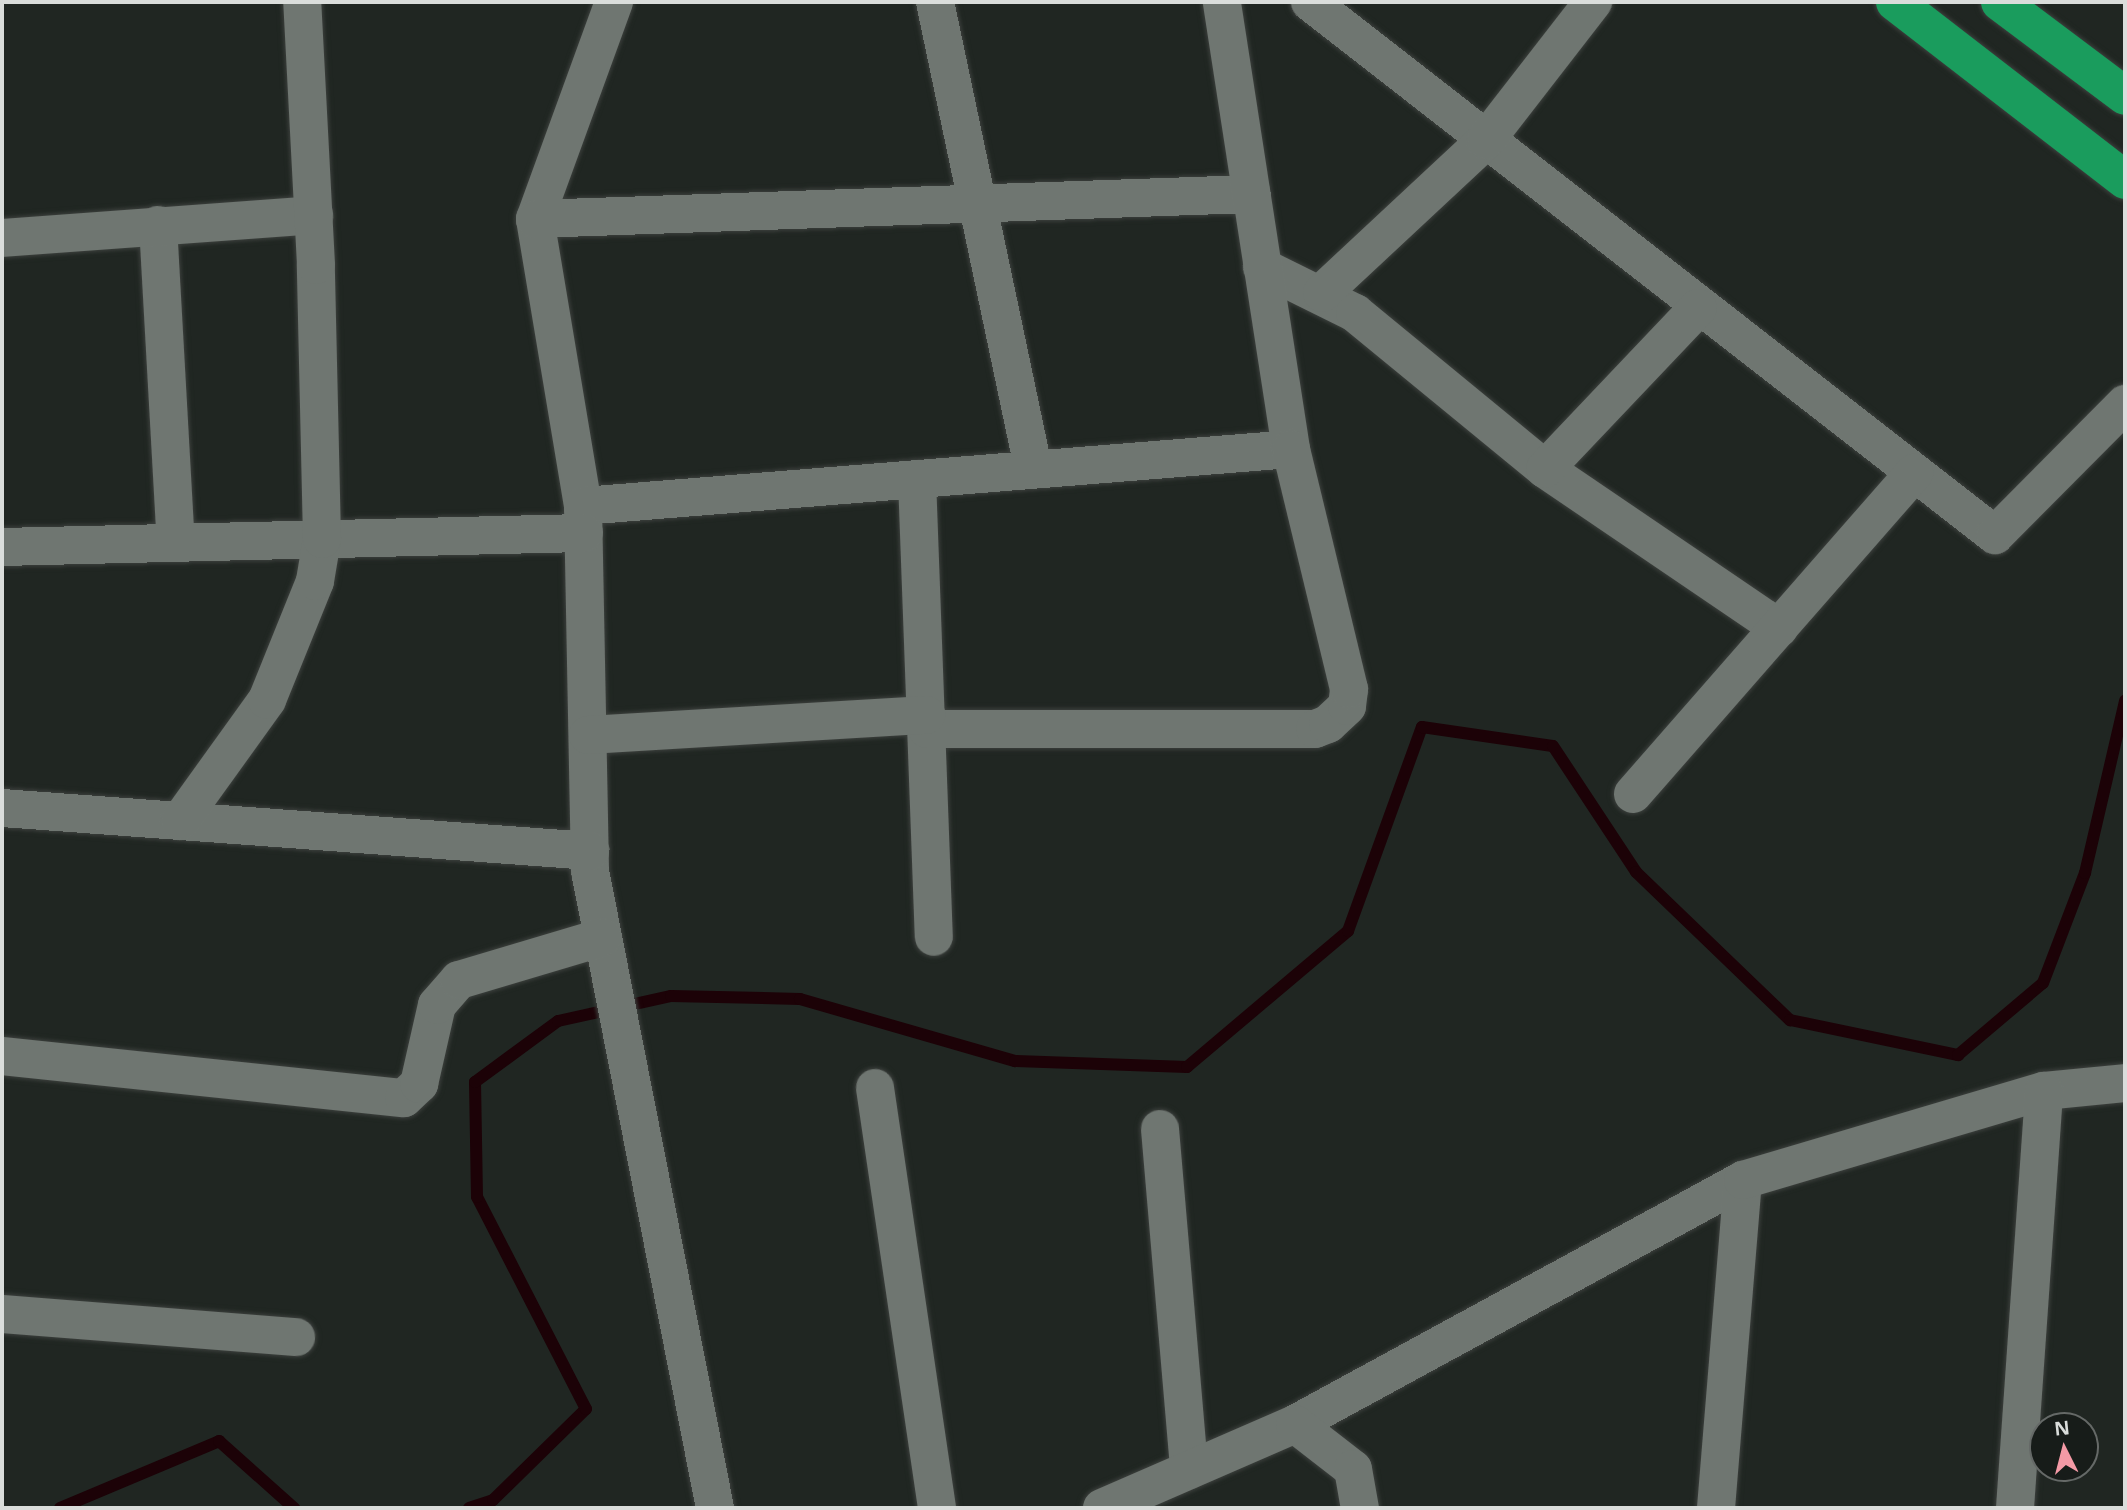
<!DOCTYPE html>
<style>
body{margin:0}
#map{position:relative;width:2127px;height:1510px;overflow:hidden;background:#202622;font-family:"Noto Sans",sans-serif}
div>[style]{position:absolute}
.stream>*{height:12px;margin:-6px;padding:0 6px;transform-origin:6px;border-radius:6px;background:#1c0207}
.roads{filter:drop-shadow(0 0 2px #3c403d) drop-shadow(0 0 2px #3c403d)}
.street>*{height:38px;margin:-19px;padding:0 19px;transform-origin:19px;border-radius:19px;background:#6f7671}
.highway>*{height:38px;margin:-19px;padding:0 19px;transform-origin:19px;border-radius:19px;background:#1a9c5d}
span{translate:-50% -50%;white-space:nowrap;text-align:center;line-height:1.15;-webkit-text-stroke:5px #171c19;paint-order:stroke}
.frame{position:absolute;inset:0;border:4px solid #dadddb;pointer-events:none}
.north{position:absolute;left:2029px;top:1412px;width:70px;height:70px;box-sizing:border-box;background:#171c19;border:2px solid #656967;border-radius:50%;rotate:354deg;font-size:19px;font-weight:700;line-height:28px;text-align:center;color:#dadddb}
.north::after{content:'';display:block;margin:auto;width:24px;height:32px;background:#f49aa6;clip-path:polygon(50% 0,100% 100%,50% 72%,0 100%)}
</style>
<div id="map">
<div class="stream">
<i style="left:60px;top:1508px;width:173px;rotate:-22.8deg"></i>
<i style="left:219px;top:1441px;width:101px;rotate:41.8deg"></i>
<i style="left:469px;top:1508px;width:25px;rotate:-18deg"></i>
<i style="left:493px;top:1500px;width:130px;rotate:-44.4deg"></i>
<i style="left:586px;top:1409px;width:238px;rotate:-117.2deg"></i>
<i style="left:477px;top:1197px;width:115px;rotate:-91deg"></i>
<i style="left:475px;top:1082px;width:103px;rotate:-36.3deg"></i>
<i style="left:558px;top:1021px;width:116px;rotate:-12.5deg"></i>
<i style="left:671px;top:996px;width:129px;rotate:1.3deg"></i>
<i style="left:800px;top:999px;width:224px;rotate:16.1deg"></i>
<i style="left:1015px;top:1061px;width:172px;rotate:2deg"></i>
<i style="left:1187px;top:1067px;width:211px;rotate:-40.2deg"></i>
<i style="left:1348px;top:931px;width:217px;rotate:-70.1deg"></i>
<i style="left:1422px;top:727px;width:132px;rotate:8.3deg"></i>
<i style="left:1553px;top:746px;width:151px;rotate:56.6deg"></i>
<i style="left:1636px;top:872px;width:214px;rotate:43.9deg"></i>
<i style="left:1790px;top:1020px;width:172px;rotate:11.8deg"></i>
<i style="left:1958px;top:1055px;width:111px;rotate:-40.3deg"></i>
<i style="left:2043px;top:983px;width:118px;rotate:-69.1deg"></i>
<i style="left:2085px;top:873px;width:177px;rotate:-76.9deg"></i>
</div>
<div class="roads">
<div class="street">
<i style="left:614px;top:2px;width:231px;rotate:110deg"></i>
<i style="left:535px;top:219px;width:291px;rotate:80.5deg"></i>
<i style="left:583px;top:506px;width:365px;rotate:88.9deg"></i>
<i style="left:590px;top:871px;width:649px;rotate:78.9deg"></i>
<i style="left:935px;top:2px;width:477px;rotate:78.1deg"></i>
<i style="left:1310px;top:2px;width:868px;rotate:37.89deg"></i>
<i style="left:1995px;top:535px;width:185px;rotate:-45.2deg"></i>
<i style="left:535px;top:219px;width:717px;rotate:-2deg"></i>
<i style="left:158px;top:225px;width:318px;rotate:86.8deg"></i>
<i style="left:2px;top:238px;width:313px;rotate:-4.2deg"></i>
<i style="left:1262px;top:267px;width:104px;rotate:26.3deg"></i>
<i style="left:1355px;top:313px;width:246px;rotate:39.4deg"></i>
<i style="left:1545px;top:469px;width:283px;rotate:34.2deg"></i>
<i style="left:1322px;top:293px;width:224px;rotate:-43deg"></i>
<i style="left:1486px;top:140px;width:175px;rotate:-52.2deg"></i>
<i style="left:1545px;top:469px;width:222px;rotate:-46.5deg"></i>
<i style="left:917px;top:479px;width:458px;rotate:87.9deg"></i>
<i style="left:583px;top:506px;width:710px;rotate:-4.6deg"></i>
<i style="left:1291px;top:449px;width:452px;rotate:-98.8deg"></i>
<i style="left:2px;top:547px;width:582px;rotate:-1.38deg"></i>
<i style="left:927px;top:729px;width:388px"></i>
<i style="left:1315px;top:729px;width:14px;rotate:-21deg"></i>
<i style="left:1328px;top:724px;width:26px;rotate:-43deg"></i>
<i style="left:1347px;top:706px;width:17px;rotate:-83deg"></i>
<i style="left:1349px;top:689px;width:247px;rotate:-103.6deg"></i>
<i style="left:588px;top:735px;width:339px;rotate:-3.4deg"></i>
<i style="left:1633px;top:794px;width:427px;rotate:-48.8deg"></i>
<i style="left:2px;top:808px;width:590px;rotate:4.18deg"></i>
<i style="left:180px;top:821px;width:149px;rotate:-54.3deg"></i>
<i style="left:267px;top:700px;width:128px;rotate:-68deg"></i>
<i style="left:315px;top:581px;width:43px;rotate:-80.5deg"></i>
<i style="left:322px;top:539px;width:274px;rotate:-91.3deg"></i>
<i style="left:316px;top:265px;width:263px;rotate:-93deg"></i>
<i style="left:2px;top:1056px;width:404px;rotate:6deg"></i>
<i style="left:404px;top:1098px;width:21px;rotate:-43deg"></i>
<i style="left:419px;top:1084px;width:81px;rotate:-77.2deg"></i>
<i style="left:437px;top:1005px;width:33px;rotate:-49deg"></i>
<i style="left:459px;top:980px;width:150px;rotate:-16.6deg"></i>
<i style="left:875px;top:1088px;width:425px;rotate:81.6deg"></i>
<i style="left:1160px;top:1129px;width:342px;rotate:85.1deg"></i>
<i style="left:2px;top:1314px;width:295px;rotate:4.5deg"></i>
<i style="left:1295px;top:1424px;width:510px;rotate:-28.57deg"></i>
<i style="left:1102px;top:1508px;width:210px;rotate:-23.5deg"></i>
<i style="left:1295px;top:1424px;width:73px;rotate:37.8deg"></i>
<i style="left:1353px;top:1469px;width:40px;rotate:80deg"></i>
<i style="left:1716px;top:1508px;width:329px;rotate:-85.3deg"></i>
<i style="left:1743px;top:1180px;width:314px;rotate:-16.5deg"></i>
<i style="left:2044px;top:1091px;width:81px;rotate:-5.6deg"></i>
<i style="left:2015px;top:1508px;width:418px;rotate:-86deg"></i>
</div>
<div class="highway">
<i style="left:1895px;top:2px;width:291px;rotate:37.7deg"></i>
<i style="left:2000px;top:2px;width:156px;rotate:36.9deg"></i>
</div>
</div>
<div class="frame"></div>
<div class="north">N</div>
</div>
